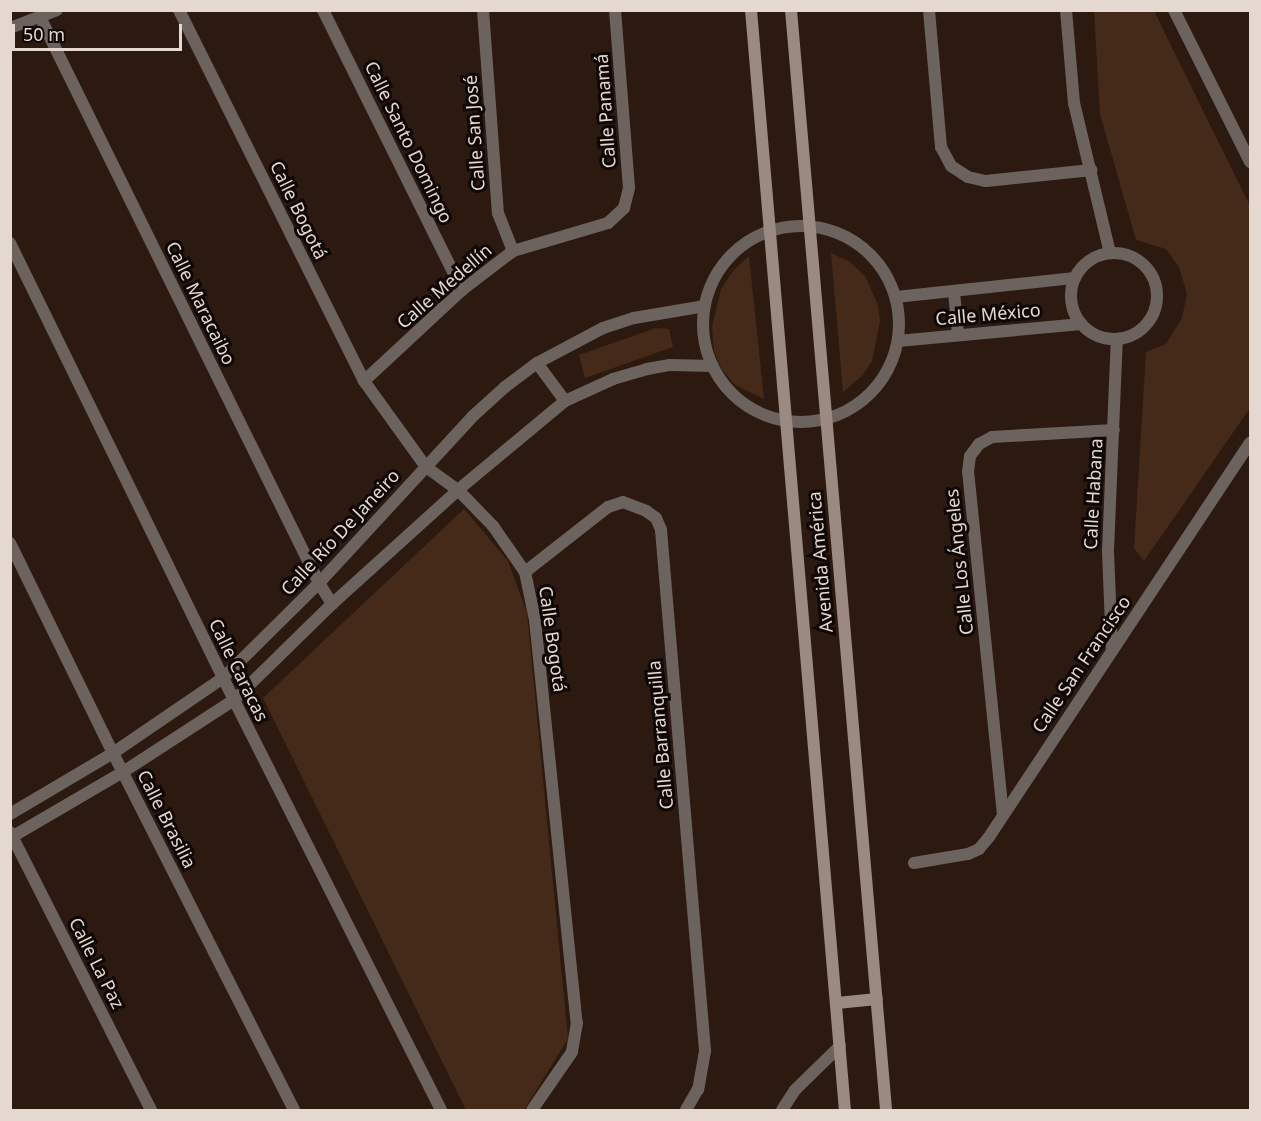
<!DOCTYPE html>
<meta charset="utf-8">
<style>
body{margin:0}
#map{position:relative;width:1261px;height:1121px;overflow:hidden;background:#2c1a10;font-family:"Noto Sans",sans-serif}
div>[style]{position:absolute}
.green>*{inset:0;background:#452a1a}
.minor>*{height:12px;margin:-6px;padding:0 6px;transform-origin:6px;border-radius:6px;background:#6d635e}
.minor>.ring{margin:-6px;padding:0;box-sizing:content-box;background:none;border:12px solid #6d635e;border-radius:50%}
.secondary>*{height:12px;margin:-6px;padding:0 6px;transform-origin:6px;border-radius:6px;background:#9a8a82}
span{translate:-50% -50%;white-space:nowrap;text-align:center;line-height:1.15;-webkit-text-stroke:6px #0e0704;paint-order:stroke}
.street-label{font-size:18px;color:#e4d8d1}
.frame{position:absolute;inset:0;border:12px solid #e4d8d1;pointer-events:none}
.scale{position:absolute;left:12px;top:24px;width:170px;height:27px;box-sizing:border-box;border:3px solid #e4d8d1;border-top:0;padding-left:8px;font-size:18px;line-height:21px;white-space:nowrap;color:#e4d8d1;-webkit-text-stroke:4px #0e0704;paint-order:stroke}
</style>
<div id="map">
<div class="green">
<i style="clip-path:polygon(1094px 11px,1154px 11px,1250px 206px,1250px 408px,1144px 561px,1134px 548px,1146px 352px,1166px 344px,1182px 318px,1187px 294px,1179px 267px,1166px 249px,1136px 240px,1100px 114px)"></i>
<i style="clip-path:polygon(831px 253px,850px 262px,865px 276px,878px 305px,880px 321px,872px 361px,862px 376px,843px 392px)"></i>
<i style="clip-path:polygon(749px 256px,764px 399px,735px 385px,722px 370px,714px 351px,712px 327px,721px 289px,733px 271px)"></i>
<i style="clip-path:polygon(656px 328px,669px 329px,673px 347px,585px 378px,579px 355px)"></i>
<i style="clip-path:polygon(464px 509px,508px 561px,527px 613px,568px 1039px,524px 1110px,466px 1110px,263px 698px)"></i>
</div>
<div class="minor">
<i style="left:179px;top:10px;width:415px;rotate:63.5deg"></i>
<i style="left:364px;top:381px;width:106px;rotate:54.2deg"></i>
<i style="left:426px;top:467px;width:39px;rotate:36deg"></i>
<i style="left:458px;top:490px;width:50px;rotate:45.8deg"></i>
<i style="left:493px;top:526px;width:56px;rotate:55.2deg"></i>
<i style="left:525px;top:572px;width:49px;rotate:78.2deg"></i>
<i style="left:535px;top:620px;width:405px;rotate:84.1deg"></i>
<i style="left:577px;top:1023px;width:29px;rotate:100deg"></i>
<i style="left:572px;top:1052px;width:70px;rotate:124.6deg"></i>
<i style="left:323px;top:10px;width:313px;rotate:63.6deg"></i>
<i style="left:483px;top:10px;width:204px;rotate:85.8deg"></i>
<i style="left:498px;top:213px;width:41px;rotate:68.5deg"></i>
<i style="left:929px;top:10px;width:138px;rotate:85deg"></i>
<i style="left:941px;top:147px;width:21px;rotate:62deg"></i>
<i style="left:951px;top:166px;width:20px;rotate:33deg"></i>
<i style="left:968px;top:177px;width:18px;rotate:13deg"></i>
<i style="left:986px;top:181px;width:106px;rotate:-6deg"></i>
<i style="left:1066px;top:10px;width:93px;rotate:85.1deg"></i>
<i style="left:1074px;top:103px;width:154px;rotate:76.5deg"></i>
<i style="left:1174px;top:10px;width:170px;rotate:63.4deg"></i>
<i style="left:40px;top:17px;width:631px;rotate:63.76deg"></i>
<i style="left:319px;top:583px;width:25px;rotate:58deg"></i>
<i style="left:10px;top:28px;width:50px;rotate:-21deg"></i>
<i class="ring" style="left:703px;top:226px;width:184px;height:184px"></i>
<i style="left:10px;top:243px;width:509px;rotate:63.89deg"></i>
<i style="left:234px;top:700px;width:459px;rotate:63.2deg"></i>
<i class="ring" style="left:1071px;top:253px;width:74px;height:74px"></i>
<i style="left:954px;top:292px;width:42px;rotate:84.6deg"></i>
<i style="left:896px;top:297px;width:180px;rotate:-6.1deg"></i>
<i style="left:898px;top:341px;width:184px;rotate:-5.3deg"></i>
<i style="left:537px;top:363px;width:47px;rotate:53.6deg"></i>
<i style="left:364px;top:381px;width:134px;rotate:-42.9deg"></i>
<i style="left:462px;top:290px;width:64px;rotate:-37.4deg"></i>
<i style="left:513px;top:251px;width:99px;rotate:-16.4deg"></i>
<i style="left:608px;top:223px;width:22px;rotate:-43deg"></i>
<i style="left:624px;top:208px;width:21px;rotate:-76deg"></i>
<i style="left:629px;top:188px;width:179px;rotate:-94.5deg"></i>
<i style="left:10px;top:543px;width:234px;rotate:63.9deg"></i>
<i style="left:113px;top:753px;width:400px;rotate:63.1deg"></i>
<i style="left:525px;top:572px;width:105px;rotate:-38.1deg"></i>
<i style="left:608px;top:507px;width:16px;rotate:-18deg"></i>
<i style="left:623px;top:502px;width:25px;rotate:21deg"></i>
<i style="left:646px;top:511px;width:12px;rotate:35deg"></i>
<i style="left:656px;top:518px;width:13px;rotate:67deg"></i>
<i style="left:661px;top:530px;width:523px;rotate:85.17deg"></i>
<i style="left:705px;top:1051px;width:39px;rotate:100deg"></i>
<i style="left:698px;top:1089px;width:24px;rotate:120deg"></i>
<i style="left:1112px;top:651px;width:101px;rotate:-92.3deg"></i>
<i style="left:1108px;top:550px;width:211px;rotate:-87.6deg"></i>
<i style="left:10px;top:814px;width:120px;rotate:-30.6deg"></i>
<i style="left:113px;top:753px;width:133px;rotate:-34.3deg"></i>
<i style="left:223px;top:678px;width:135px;rotate:-44.7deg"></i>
<i style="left:319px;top:583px;width:227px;rotate:-47.3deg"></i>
<i style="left:473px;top:416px;width:43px;rotate:-42.2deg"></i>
<i style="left:505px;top:387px;width:40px;rotate:-37deg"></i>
<i style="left:537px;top:363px;width:75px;rotate:-27.9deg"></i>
<i style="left:603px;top:328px;width:33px;rotate:-18deg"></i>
<i style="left:634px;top:318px;width:72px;rotate:-9.6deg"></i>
<i style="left:1003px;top:815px;width:345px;rotate:-95.8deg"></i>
<i style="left:968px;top:472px;width:16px;rotate:-83deg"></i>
<i style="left:970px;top:456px;width:15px;rotate:-53deg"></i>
<i style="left:979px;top:444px;width:15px;rotate:-28deg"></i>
<i style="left:992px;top:437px;width:122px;rotate:-3.3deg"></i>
<i style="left:10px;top:832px;width:312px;rotate:63.1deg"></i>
<i style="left:10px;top:838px;width:131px;rotate:-30.3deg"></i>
<i style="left:123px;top:772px;width:132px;rotate:-33deg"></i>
<i style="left:234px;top:700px;width:137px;rotate:-44.4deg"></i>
<i style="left:332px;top:604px;width:170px;rotate:-42.1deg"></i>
<i style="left:458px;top:490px;width:139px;rotate:-39.8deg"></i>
<i style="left:565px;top:401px;width:53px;rotate:-24.6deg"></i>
<i style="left:613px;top:379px;width:35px;rotate:-16deg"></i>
<i style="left:647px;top:369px;width:22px;rotate:-10deg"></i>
<i style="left:669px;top:365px;width:44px;rotate:1.3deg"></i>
<i style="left:914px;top:863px;width:55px;rotate:-9.5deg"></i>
<i style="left:968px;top:854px;width:12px;rotate:-24deg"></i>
<i style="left:979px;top:849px;width:16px;rotate:-50deg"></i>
<i style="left:989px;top:837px;width:473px;rotate:-56.5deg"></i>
<i style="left:782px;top:1110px;width:24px;rotate:-57deg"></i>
<i style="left:795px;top:1090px;width:63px;rotate:-44.4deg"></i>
</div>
<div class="secondary">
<i style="left:751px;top:10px;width:1104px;rotate:85.12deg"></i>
<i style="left:791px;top:10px;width:1104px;rotate:85.06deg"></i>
<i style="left:837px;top:1003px;width:40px;rotate:-5.7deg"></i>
</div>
<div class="street-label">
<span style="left:605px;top:111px;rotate:-94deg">Calle Panamá</span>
<span style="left:474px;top:133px;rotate:-94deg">Calle San José</span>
<span style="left:409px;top:142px;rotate:64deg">Calle Santo Domingo</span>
<span style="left:299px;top:210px;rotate:64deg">Calle Bogotá</span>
<span style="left:444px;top:286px;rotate:-41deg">Calle Medellín</span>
<span style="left:201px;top:303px;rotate:64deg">Calle Maracaibo</span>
<span style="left:988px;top:314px;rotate:-5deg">Calle México</span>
<span style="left:1093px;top:494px;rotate:-87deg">Calle Habana</span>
<span style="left:340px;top:532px;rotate:-47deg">Calle Río De Janeiro</span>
<span style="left:820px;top:562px;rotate:-95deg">Avenida América</span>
<span style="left:959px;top:562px;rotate:-96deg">Calle Los Ángeles</span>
<span style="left:553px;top:639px;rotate:82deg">Calle Bogotá</span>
<span style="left:1081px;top:664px;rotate:-56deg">Calle San Francisco</span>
<span style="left:239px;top:670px;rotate:64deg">Calle Caracas</span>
<span style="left:660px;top:735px;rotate:-95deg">Calle Barranquilla</span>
<span style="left:167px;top:819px;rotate:63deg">Calle Brasilia</span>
<span style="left:97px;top:963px;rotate:63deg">Calle La Paz</span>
</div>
<div class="frame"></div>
<div class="scale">50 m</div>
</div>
